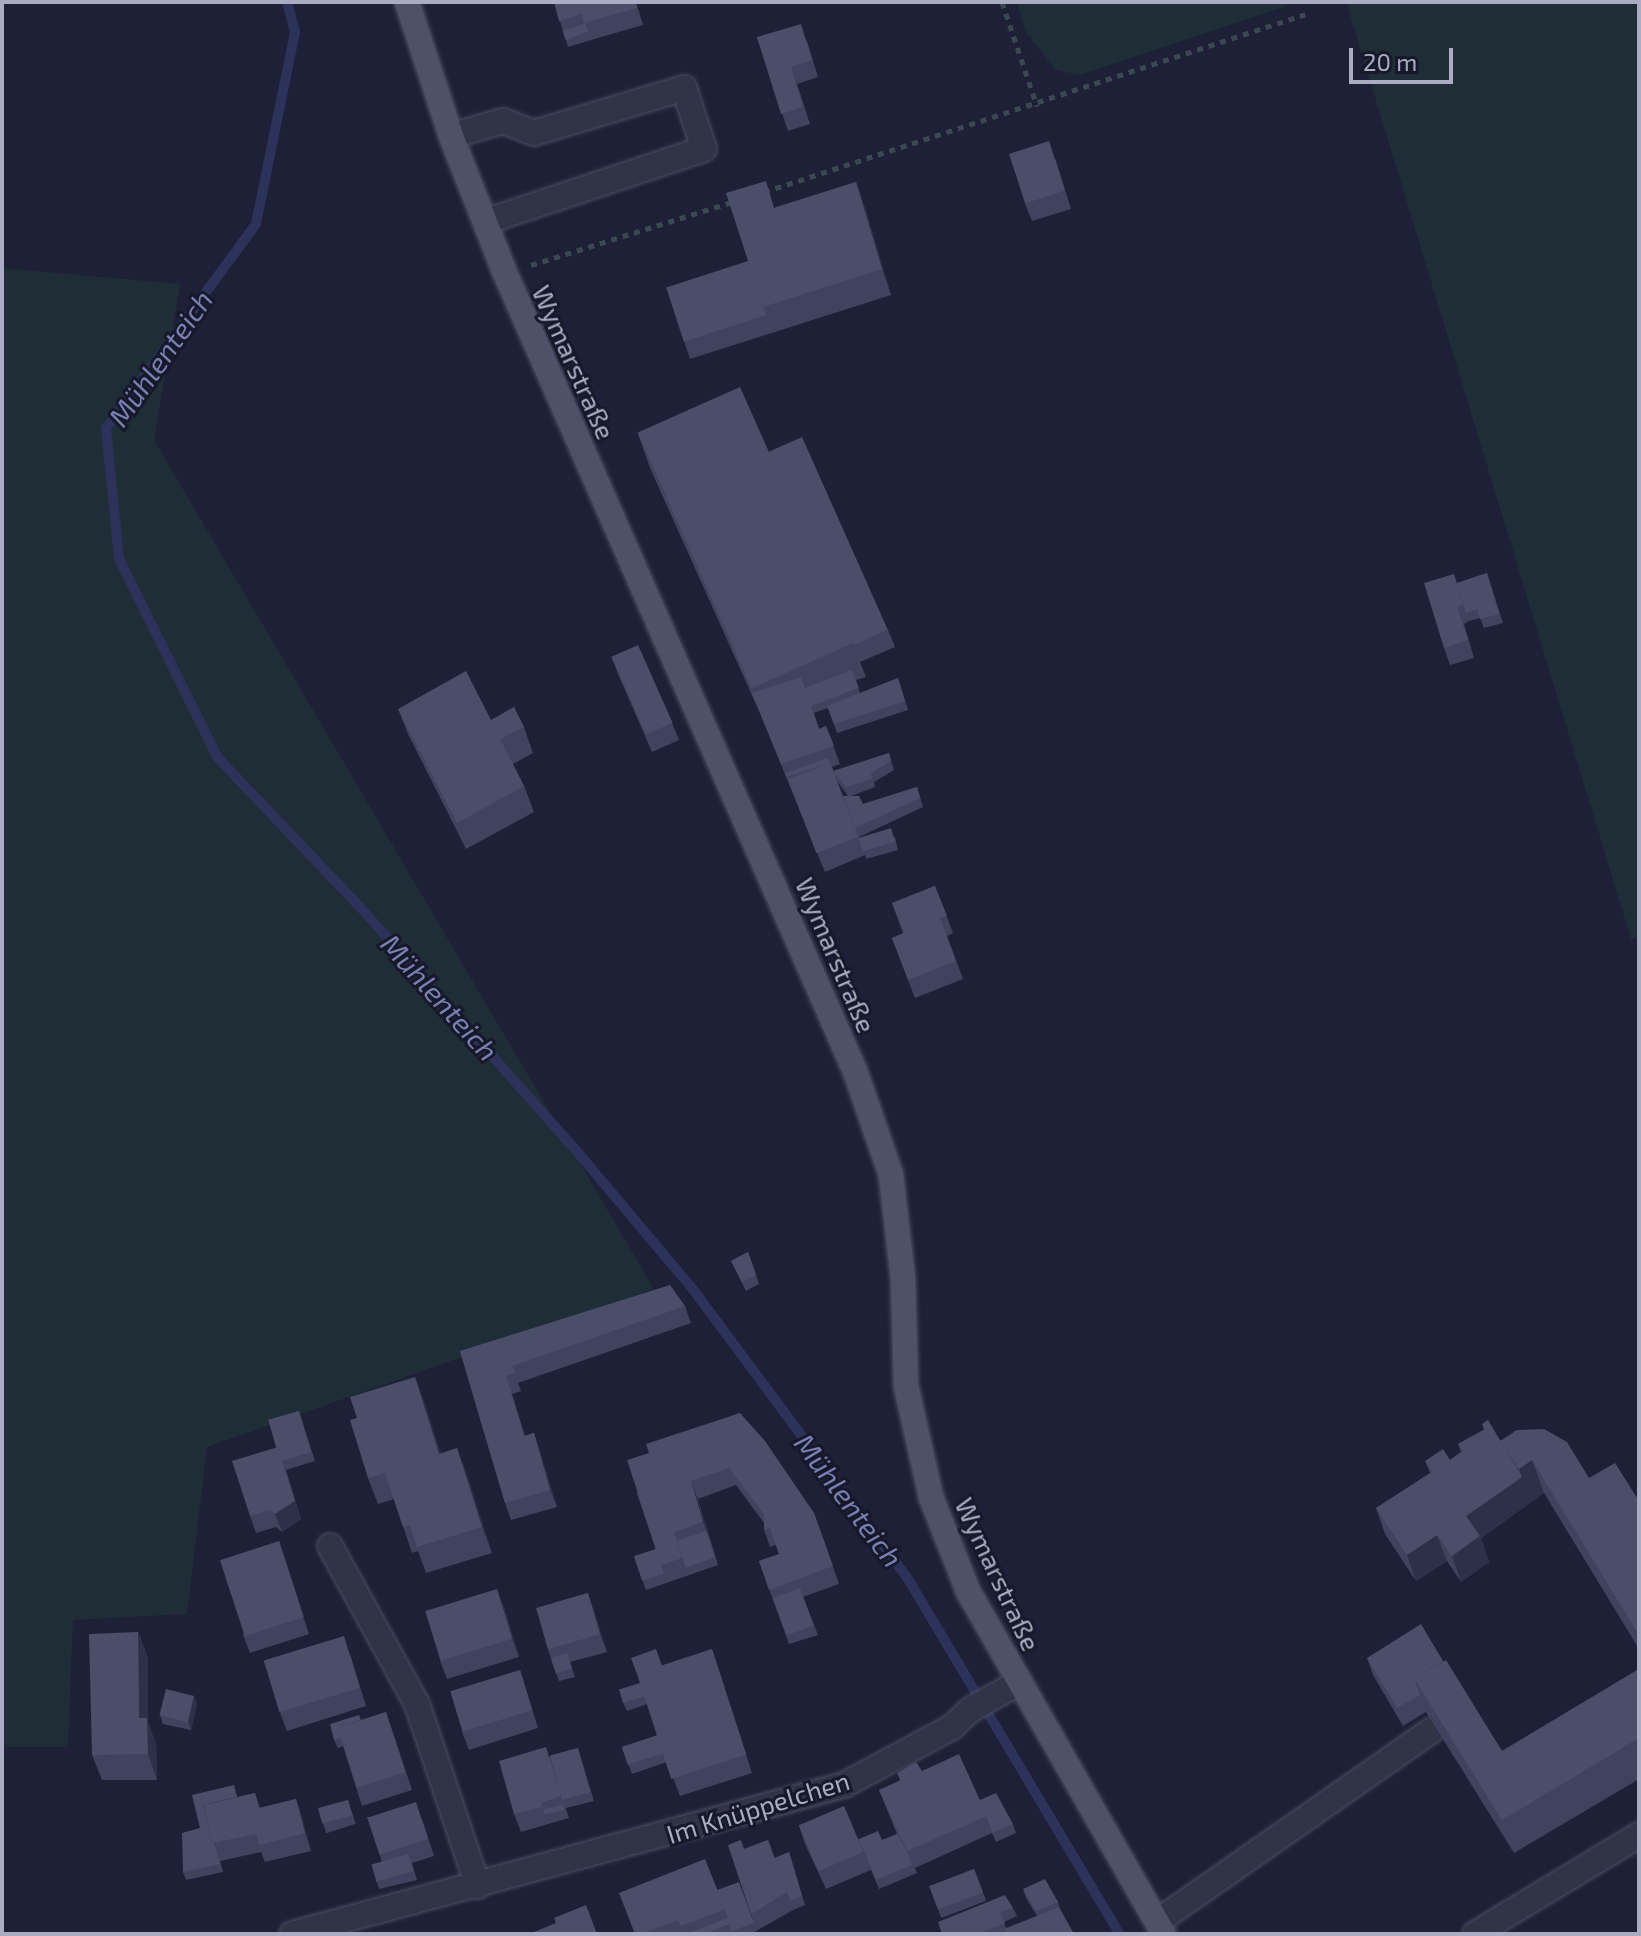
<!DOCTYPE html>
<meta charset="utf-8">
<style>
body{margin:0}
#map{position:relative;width:1641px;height:1936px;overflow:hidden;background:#1d2036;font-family:"Exo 2",sans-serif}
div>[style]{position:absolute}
.green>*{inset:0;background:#1f2d37}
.stream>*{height:10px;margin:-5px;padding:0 5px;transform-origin:5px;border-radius:5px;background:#2c325a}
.path>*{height:5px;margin-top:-2.5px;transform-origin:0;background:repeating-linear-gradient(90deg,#3a4852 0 6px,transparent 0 12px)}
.roads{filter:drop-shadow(0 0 2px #4b4e62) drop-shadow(0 0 2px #4b4e62)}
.minor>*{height:24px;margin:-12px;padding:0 12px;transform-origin:12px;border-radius:12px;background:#313346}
.major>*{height:24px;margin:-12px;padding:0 12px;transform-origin:12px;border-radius:12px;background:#4e5167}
.wall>*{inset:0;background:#40435e;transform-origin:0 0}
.shaded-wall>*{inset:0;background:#2d3049}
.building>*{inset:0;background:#4b4e69;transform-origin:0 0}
span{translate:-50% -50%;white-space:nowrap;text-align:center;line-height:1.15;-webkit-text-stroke:6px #17192b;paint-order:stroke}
.street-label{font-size:26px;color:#aaacc4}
.water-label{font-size:28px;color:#7880b3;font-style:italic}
.frame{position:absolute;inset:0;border:4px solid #aaacc4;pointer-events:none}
.scale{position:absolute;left:1349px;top:48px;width:104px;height:36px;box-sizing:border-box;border:4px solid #aaacc4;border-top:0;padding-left:10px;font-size:24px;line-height:28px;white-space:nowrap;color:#aaacc4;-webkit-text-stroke:6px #17192b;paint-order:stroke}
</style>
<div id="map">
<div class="green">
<i style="clip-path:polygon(1016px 2px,1299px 2px,1080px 75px,1056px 70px,1027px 34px)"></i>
<i style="clip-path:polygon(1346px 2px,1639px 2px,1639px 937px,1631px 939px)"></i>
<i style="clip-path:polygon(2px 268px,180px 284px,154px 440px,654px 1289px,207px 1447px,187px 1614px,73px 1620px,68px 1747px,2px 1747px)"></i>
</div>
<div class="stream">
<i style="left:287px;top:2px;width:31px;rotate:75deg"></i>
<i style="left:295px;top:32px;width:196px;rotate:101.5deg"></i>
<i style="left:256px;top:224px;width:253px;rotate:126.3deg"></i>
<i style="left:106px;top:428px;width:132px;rotate:84.3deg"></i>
<i style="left:119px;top:559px;width:222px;rotate:63.6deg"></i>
<i style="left:218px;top:758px;width:206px;rotate:46.4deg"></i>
<i style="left:360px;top:907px;width:314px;rotate:48.4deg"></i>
<i style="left:569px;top:1142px;width:191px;rotate:49.9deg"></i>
<i style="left:692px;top:1288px;width:362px;rotate:53.4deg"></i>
<i style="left:908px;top:1579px;width:413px;rotate:59.2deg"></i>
</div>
<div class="path">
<i style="left:1002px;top:2px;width:110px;rotate:71.4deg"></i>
<i style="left:764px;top:192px;width:570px;rotate:-18.18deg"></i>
<i style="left:531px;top:265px;width:214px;rotate:-17.4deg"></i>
</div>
<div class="roads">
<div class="minor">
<i style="left:451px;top:136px;width:54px;rotate:-16.1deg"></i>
<i style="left:503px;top:121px;width:33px;rotate:21deg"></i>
<i style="left:534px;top:133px;width:157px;rotate:-16.7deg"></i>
<i style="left:684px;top:88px;width:64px;rotate:71.8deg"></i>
<i style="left:704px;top:149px;width:231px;rotate:161.6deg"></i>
<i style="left:330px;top:1546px;width:180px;rotate:61.2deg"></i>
<i style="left:417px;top:1704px;width:192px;rotate:71.5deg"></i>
<i style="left:1157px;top:1922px;width:335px;rotate:-34.9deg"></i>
<i style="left:292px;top:1934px;width:572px;rotate:-15.11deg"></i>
<i style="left:844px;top:1785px;width:123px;rotate:-28.2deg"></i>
<i style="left:952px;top:1727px;width:25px;rotate:-43deg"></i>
<i style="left:970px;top:1710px;width:55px;rotate:-29.4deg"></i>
<i style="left:1475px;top:1934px;width:192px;rotate:-31.1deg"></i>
</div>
<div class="major">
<i style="left:407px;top:2px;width:141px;rotate:71.8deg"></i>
<i style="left:451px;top:136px;width:147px;rotate:68.5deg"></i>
<i style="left:505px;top:273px;width:871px;rotate:66.32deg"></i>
<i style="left:855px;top:1071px;width:110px;rotate:70.9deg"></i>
<i style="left:891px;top:1175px;width:105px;rotate:83.4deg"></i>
<i style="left:903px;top:1279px;width:107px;rotate:88.4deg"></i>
<i style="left:906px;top:1386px;width:114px;rotate:77.3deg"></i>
<i style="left:931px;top:1497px;width:101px;rotate:68.5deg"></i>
<i style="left:968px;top:1591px;width:395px;rotate:60.3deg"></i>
</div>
</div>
<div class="wall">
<i style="clip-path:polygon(554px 2px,636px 2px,643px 25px,591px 40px,568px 47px)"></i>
<i style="clip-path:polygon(757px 37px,807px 41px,818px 77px,797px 84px,810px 124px,788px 131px)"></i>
<i style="clip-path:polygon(1055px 158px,1071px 209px,1032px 221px,1025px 204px)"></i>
<i style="clip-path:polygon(856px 182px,865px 208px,891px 295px,690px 359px,684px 341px,748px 261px,776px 207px)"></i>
<i style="clip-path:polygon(evenodd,638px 434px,768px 452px,888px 630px,895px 647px,860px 662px,866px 677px,856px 680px,860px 693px,898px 678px,908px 710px,837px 733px,828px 708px,814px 713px,819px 729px,826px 726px,840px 764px,832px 767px,834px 771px,889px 753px,894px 770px,874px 782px,875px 787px,851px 796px,863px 804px,917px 787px,923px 807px,859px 837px,861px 843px,895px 837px,898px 850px,866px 859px,865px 855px,825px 872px,759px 711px,650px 468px,638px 434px,837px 781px,848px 796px,853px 822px,837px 781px)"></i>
<i style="clip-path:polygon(1487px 573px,1503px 623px,1484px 628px,1480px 618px,1469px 621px,1464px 624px,1474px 658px,1450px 665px,1444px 648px,1457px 583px)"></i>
<i style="clip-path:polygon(611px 656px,672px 723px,679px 740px,652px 752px,618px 674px)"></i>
<i style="clip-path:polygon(398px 709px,491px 720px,524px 727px,533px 753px,513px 764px,524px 786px,534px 812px,466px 849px,408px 734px)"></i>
<i style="clip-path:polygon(935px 886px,953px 933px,947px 936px,963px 979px,915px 998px,892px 938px,903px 933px,892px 903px)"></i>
<i style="clip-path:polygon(748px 1252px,759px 1284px,746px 1291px,731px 1261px)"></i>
<i style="clip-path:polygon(685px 1306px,691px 1323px,518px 1383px,521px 1391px,512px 1394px,525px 1436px,534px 1433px,557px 1507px,511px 1520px,505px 1503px,460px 1351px)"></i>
<i style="clip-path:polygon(415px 1377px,441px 1454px,457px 1448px,492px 1553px,426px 1573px,418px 1551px,412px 1553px,394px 1499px,378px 1504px,368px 1478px,357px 1418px)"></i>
<i style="clip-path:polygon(299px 1411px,315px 1461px,286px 1470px,301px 1519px,282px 1532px,276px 1527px,256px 1533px,250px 1516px,278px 1447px)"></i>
<i style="clip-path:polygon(740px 1413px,814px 1513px,839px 1584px,803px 1597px,818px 1635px,789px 1644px,759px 1561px,779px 1554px,776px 1545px,770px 1547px,764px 1530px,764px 1523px,736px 1485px,698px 1499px,718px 1565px,646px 1590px,634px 1557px,656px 1549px,649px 1453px)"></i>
<i style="clip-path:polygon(1482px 1424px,1501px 1441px,1589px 1478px,1639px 1501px,1639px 1649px,1544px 1493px,1481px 1538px,1489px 1562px,1461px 1582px,1447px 1561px,1416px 1581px,1385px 1534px,1376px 1508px,1430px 1473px,1425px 1461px,1450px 1460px,1461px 1452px,1458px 1444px,1484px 1430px)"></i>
<i style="clip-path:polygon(279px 1541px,309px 1634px,250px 1653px,243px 1635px)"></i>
<i style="clip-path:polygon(588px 1593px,607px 1652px,570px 1662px,575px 1677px,559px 1681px,548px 1650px,553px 1603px)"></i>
<i style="clip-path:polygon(504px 1607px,519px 1657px,447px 1679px,440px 1661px)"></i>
<i style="clip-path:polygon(138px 1632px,148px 1658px,148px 1722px,156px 1744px,157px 1780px,102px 1780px,92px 1755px)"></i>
<i style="clip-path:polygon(712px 1649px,752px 1773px,680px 1796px,667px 1762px,632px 1774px,622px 1748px,658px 1735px,647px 1704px,627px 1711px,623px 1702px,640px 1683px,662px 1666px)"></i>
<i style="clip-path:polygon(350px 1654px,366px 1706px,287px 1731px,280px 1713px)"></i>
<i style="clip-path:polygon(1367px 1658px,1443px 1661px,1502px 1751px,1639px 1669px,1639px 1779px,1514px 1853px,1426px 1712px,1403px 1726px,1373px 1675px)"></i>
<i style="clip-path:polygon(520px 1670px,538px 1728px,469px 1750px,462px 1732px)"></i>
<i style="clip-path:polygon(197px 1704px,191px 1730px,163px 1724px,160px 1715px)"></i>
<i style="clip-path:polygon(386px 1712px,412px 1790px,362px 1806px,343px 1746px,338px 1748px,334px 1740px,361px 1720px)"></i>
<i style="clip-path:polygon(578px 1748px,594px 1801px,566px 1808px,565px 1806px,569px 1818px,521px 1832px,514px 1814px,550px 1756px)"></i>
<i style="clip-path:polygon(922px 1771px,980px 1800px,1013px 1824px,1016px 1833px,996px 1842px,992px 1833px,915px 1868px,917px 1873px,879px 1889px,871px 1870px,826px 1889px,805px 1844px,799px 1826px,859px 1839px,882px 1840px,897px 1834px,879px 1790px,900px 1781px,897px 1773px)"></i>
<i style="clip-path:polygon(255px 1793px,260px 1808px,296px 1799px,302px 1817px,311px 1851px,265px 1862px,261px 1852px,220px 1861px,223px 1872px,186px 1880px,183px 1872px,238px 1797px)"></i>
<i style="left:348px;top:1800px;width:25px;height:31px;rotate:72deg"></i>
<i style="clip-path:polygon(367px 1817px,422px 1819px,434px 1856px,412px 1863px,417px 1880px,379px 1889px,376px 1880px,382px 1862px)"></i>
<i style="clip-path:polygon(768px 1840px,790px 1901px,789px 1852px,805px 1905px,793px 1910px,751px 1934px,733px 1934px,732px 1933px,729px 1934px,634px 1934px,719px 1895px,753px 1920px,728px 1845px,744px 1849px)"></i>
<i style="left:974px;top:1869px;width:34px;height:48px;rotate:69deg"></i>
<i style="clip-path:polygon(1023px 1889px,1058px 1902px,1060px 1908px,1003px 1934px,942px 1934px,1013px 1908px,1017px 1916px,1004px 1922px,1006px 1928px,1037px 1916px,1026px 1898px)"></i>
</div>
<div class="shaded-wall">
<i style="clip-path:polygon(856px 182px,865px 208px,891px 295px,882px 269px)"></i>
<i style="clip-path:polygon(415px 1377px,425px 1403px,449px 1480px,439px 1454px)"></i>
<i style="clip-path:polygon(534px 1433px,540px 1451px,557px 1507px,550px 1490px)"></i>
<i style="clip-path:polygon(278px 1447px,301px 1519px,282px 1532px,275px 1514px)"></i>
<i style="clip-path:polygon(457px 1448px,467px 1474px,492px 1553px,482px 1527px)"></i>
<i style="clip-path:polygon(1532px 1460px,1544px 1493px,1481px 1538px,1489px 1562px,1461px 1582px,1452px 1556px,1466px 1516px,1522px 1477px,1519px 1469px)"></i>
<i style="clip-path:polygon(691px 1481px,698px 1499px,710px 1540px,703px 1522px)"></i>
<i style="clip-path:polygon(1437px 1535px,1447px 1561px,1416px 1581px,1407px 1555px)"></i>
<i style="clip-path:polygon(279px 1541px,285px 1558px,309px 1634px,303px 1617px)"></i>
<i style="clip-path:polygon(497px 1589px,504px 1607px,519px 1657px,512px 1639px)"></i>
<i style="clip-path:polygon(588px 1593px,594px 1611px,607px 1652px,600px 1634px)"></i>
<i style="clip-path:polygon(138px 1632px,148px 1658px,148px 1722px,156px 1744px,157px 1780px,148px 1754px,139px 1718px)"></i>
<i style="clip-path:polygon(194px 1696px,197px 1704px,191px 1730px,188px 1721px)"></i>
<i style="clip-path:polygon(296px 1799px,302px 1817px,311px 1851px,305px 1833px)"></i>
</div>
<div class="building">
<i style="clip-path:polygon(554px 2px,635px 2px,637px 8px,584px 23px,582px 14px,559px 21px)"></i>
<i style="left:585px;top:23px;width:9px;height:24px;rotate:69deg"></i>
<i style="clip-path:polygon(801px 24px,812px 60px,791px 67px,803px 107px,781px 114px,757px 37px)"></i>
<i style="left:1049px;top:141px;width:52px;height:42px;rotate:72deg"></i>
<i style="clip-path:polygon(766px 181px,774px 208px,856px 182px,882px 269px,763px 307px,726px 193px)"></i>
<i style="left:748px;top:261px;width:57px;height:86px;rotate:72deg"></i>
<i style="left:740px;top:387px;width:280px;height:112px;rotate:66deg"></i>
<i style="left:802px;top:437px;width:211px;height:37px;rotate:66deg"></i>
<i style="clip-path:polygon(1487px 573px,1499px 614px,1480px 619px,1477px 609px,1466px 613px,1457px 583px)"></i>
<i style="clip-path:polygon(1454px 574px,1463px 604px,1457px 607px,1468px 640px,1444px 648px,1424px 583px)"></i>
<i style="left:638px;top:645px;width:85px;height:29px;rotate:66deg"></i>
<i style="left:852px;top:670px;width:19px;height:51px;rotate:69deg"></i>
<i style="clip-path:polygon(466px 671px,491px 720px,514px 707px,524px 727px,500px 739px,524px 786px,457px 823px,398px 709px)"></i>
<i style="clip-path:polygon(801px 677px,819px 729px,826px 726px,834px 746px,781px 764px,752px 693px)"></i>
<i style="clip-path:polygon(898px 678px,905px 701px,834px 724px,827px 706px)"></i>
<i style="clip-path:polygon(889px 753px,891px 761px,871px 773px,872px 779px,846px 787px,833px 771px)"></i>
<i style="clip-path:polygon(828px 758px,830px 763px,787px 777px,790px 785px,785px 773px)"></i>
<i style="left:830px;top:763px;width:79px;height:45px;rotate:69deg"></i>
<i style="clip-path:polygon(917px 787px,920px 798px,855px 828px,843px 796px,859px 796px,863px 804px)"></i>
<i style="left:891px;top:828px;width:14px;height:34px;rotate:73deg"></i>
<i style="clip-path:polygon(935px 886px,947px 916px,940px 918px,956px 961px,908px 980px,892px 938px,904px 933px,892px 903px)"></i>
<i style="clip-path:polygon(748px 1252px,756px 1275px,742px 1282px,731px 1261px)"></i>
<i style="clip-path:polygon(670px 1285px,685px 1306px,512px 1366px,515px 1373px,506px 1376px,524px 1436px,534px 1433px,550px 1490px,505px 1503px,460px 1351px)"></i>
<i style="clip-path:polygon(415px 1377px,439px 1454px,457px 1448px,482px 1527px,417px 1547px,410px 1525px,403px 1527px,385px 1473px,368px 1478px,350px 1420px,357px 1418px,350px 1397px)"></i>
<i style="left:299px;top:1411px;width:43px;height:32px;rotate:74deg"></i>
<i style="clip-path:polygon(740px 1413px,765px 1441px,814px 1513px,833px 1566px,769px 1590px,759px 1561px,779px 1554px,770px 1528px,764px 1530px,764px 1514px,729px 1468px,691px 1481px,703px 1522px,674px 1532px,682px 1558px,661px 1565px,637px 1493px,660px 1486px,646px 1444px)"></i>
<i style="clip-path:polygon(1488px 1420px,1522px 1477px,1466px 1516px,1480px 1536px,1452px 1556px,1437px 1535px,1407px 1555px,1376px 1508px,1432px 1472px,1425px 1461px,1443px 1449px,1450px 1460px,1463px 1451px,1458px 1444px,1485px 1429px,1482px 1424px)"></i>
<i style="clip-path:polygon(1544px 1429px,1567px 1442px,1589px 1478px,1615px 1463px,1639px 1501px,1639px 1635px,1532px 1460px,1519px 1469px,1500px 1441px,1517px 1430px)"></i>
<i style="clip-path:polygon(278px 1447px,295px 1501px,275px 1514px,270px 1510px,250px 1516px,232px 1461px)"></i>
<i style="left:649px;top:1453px;width:35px;height:23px;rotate:72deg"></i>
<i style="left:706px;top:1531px;width:28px;height:31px;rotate:71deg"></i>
<i style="left:279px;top:1541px;width:80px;height:62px;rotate:72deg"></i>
<i style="left:656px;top:1549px;width:26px;height:23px;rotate:72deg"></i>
<i style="left:800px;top:1588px;width:40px;height:29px;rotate:70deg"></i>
<i style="left:497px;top:1589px;width:52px;height:75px;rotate:73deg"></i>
<i style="left:588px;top:1593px;width:43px;height:54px;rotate:74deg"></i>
<i style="clip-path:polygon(1421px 1624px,1443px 1661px,1414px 1678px,1420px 1695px,1397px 1708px,1367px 1658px)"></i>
<i style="clip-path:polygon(138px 1632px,139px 1718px,147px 1718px,148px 1754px,92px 1755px,89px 1634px)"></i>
<i style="left:344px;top:1636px;width:54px;height:84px;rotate:73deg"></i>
<i style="clip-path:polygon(656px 1649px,662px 1666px,637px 1674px,638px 1677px,631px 1658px)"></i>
<i style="left:712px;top:1649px;width:111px;height:79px;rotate:72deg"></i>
<i style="left:567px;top:1653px;width:16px;height:17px;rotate:72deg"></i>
<i style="clip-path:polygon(1446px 1660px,1502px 1751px,1639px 1669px,1639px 1738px,1502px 1820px,1414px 1678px)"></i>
<i style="left:520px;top:1670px;width:42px;height:73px;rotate:73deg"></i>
<i style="left:640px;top:1683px;width:14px;height:22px;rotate:73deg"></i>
<i style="left:166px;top:1689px;width:29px;height:27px;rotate:14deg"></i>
<i style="left:386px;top:1712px;width:63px;height:51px;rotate:72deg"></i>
<i style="clip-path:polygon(359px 1715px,361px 1720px,338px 1728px,341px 1737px,334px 1740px,330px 1724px)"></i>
<i style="left:658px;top:1735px;width:19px;height:38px;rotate:72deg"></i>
<i style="clip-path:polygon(546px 1747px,561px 1796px,541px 1803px,542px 1807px,514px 1814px,499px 1761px)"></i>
<i style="left:578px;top:1748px;width:46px;height:29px;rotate:75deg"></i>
<i style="clip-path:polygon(959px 1754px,987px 1816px,907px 1851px,879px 1790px,901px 1780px,897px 1773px,916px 1762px,922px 1771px)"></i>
<i style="clip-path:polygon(234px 1785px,237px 1797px,203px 1805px,212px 1843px,214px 1843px,220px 1864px,183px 1872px,182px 1833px,200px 1828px,192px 1795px)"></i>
<i style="clip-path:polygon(255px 1793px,259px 1808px,296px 1799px,305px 1833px,259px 1845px,256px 1834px,212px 1843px,203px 1805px)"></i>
<i style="clip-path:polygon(996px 1793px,1013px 1824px,993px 1833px,980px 1800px)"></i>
<i style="left:348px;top:1800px;width:16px;height:31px;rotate:75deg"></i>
<i style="left:416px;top:1802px;width:39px;height:51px;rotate:72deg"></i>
<i style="left:564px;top:1805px;width:5px;height:21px;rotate:79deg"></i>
<i style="left:844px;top:1806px;width:50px;height:49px;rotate:67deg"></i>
<i style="clip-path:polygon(878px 1831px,882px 1840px,897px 1834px,907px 1852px,912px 1865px,876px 1880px,859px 1839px)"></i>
<i style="clip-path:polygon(741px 1840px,744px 1849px,768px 1840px,787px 1892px,751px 1914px,728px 1845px)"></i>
<i style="clip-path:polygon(789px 1852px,802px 1896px,790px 1901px,774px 1858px)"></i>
<i style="left:408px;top:1854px;width:18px;height:38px;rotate:74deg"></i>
<i style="clip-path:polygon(705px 1859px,725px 1909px,681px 1926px,678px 1920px,640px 1934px,635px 1934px,619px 1893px)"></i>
<i style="left:974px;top:1869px;width:25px;height:48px;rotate:69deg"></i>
<i style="clip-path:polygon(1045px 1879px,1058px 1902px,1036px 1911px,1023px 1889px)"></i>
<i style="clip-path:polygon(739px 1882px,754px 1923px,732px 1931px,729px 1924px,704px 1934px,686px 1934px,728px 1918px,717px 1890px)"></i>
<i style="clip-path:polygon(1005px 1895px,1013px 1908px,1000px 1913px,1005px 1923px,977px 1934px,942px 1934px,938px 1922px)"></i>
<i style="clip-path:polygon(586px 1905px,597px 1934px,529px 1934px,556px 1923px,554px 1918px)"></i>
<i style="clip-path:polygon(1059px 1907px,1074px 1934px,1007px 1934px,1005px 1929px)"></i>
</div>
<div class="street-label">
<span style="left:574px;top:362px;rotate:66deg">Wymarstraße</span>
<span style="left:836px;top:955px;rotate:67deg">Wymarstraße</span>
<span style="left:998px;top:1574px;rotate:65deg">Wymarstraße</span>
<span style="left:758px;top:1807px;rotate:-17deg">Im Knüppelchen</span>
</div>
<div class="water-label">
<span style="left:160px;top:358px;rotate:-55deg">Mühlenteich</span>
<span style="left:440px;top:997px;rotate:48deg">Mühlenteich</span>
<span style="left:849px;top:1500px;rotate:53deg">Mühlenteich</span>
</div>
<div class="frame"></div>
<div class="scale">20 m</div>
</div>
